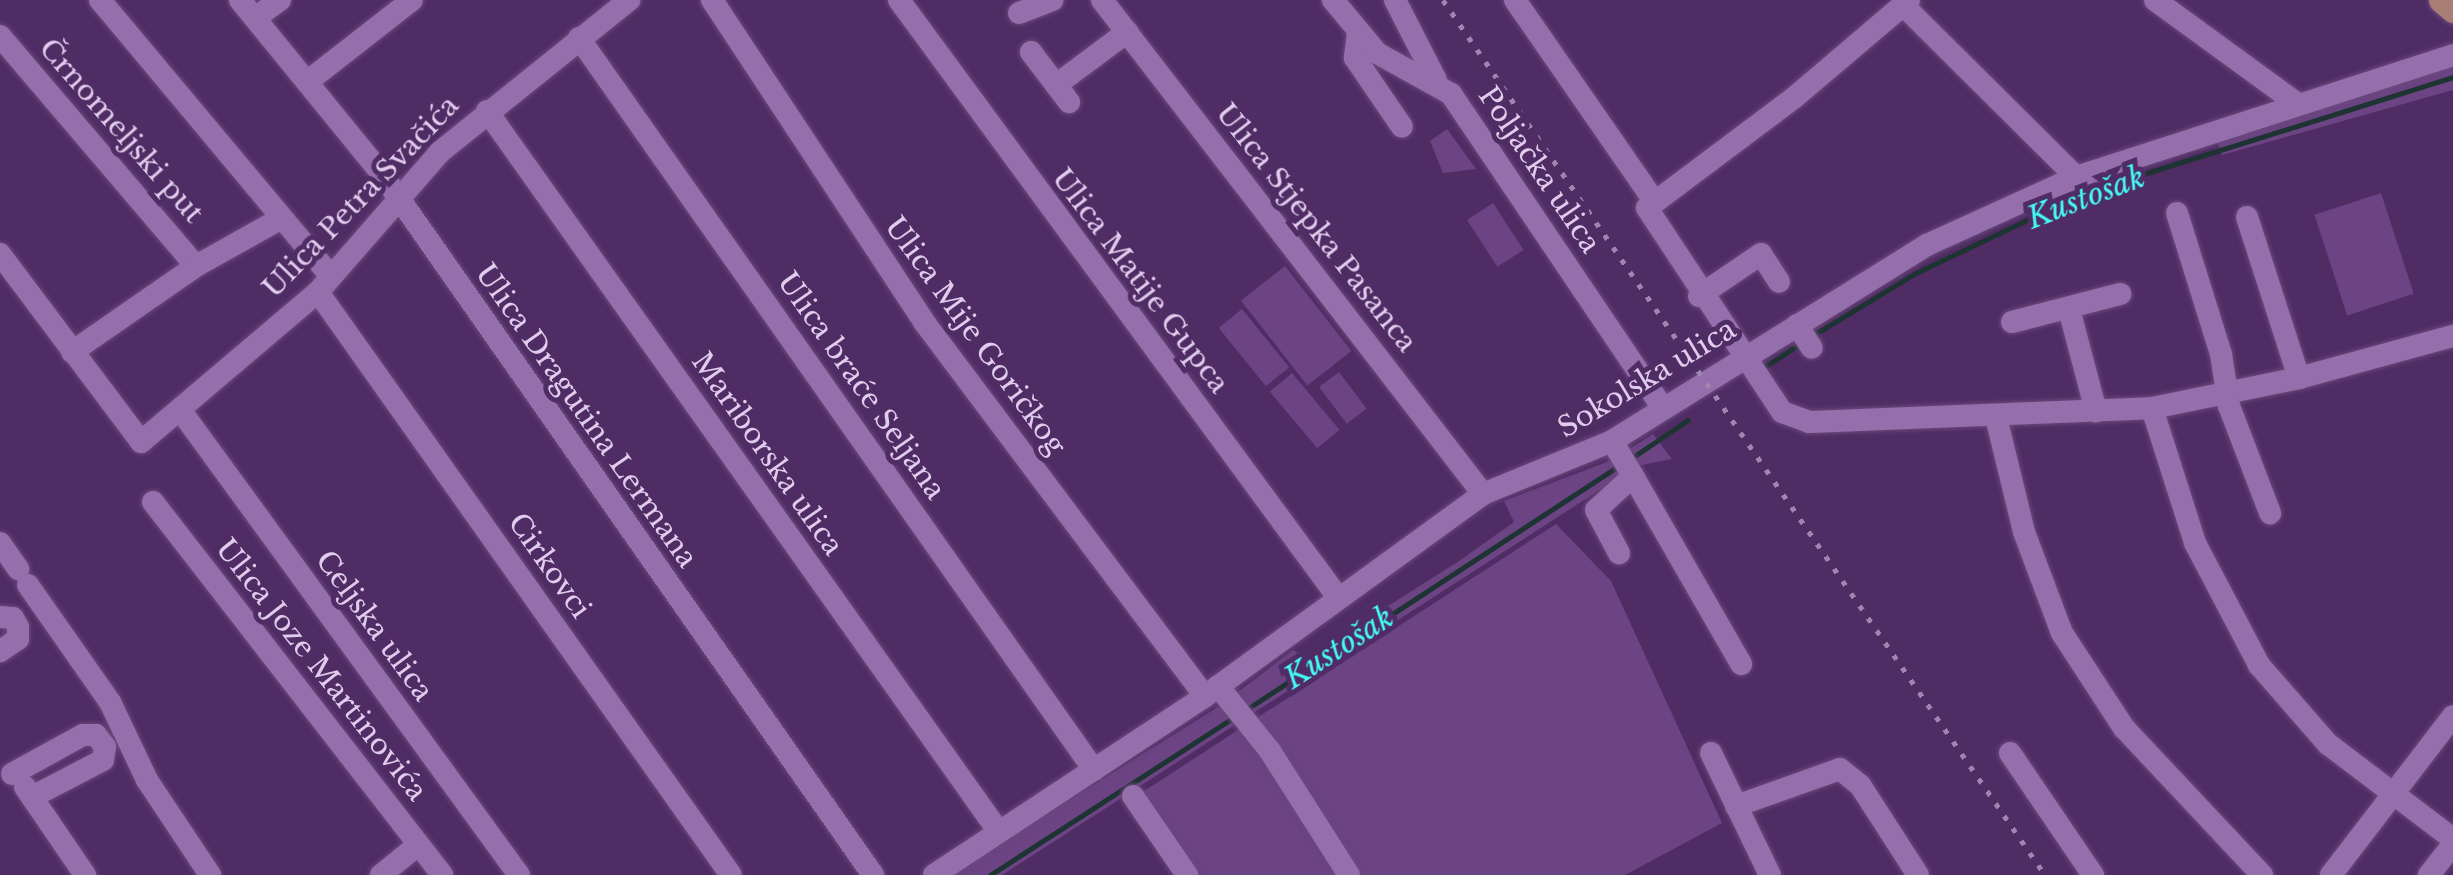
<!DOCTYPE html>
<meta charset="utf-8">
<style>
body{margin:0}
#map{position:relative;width:2453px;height:875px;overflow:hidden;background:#502c65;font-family:"Libre Baskerville",serif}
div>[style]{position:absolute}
.green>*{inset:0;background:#6c4383;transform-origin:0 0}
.stream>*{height:5px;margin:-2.5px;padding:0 2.5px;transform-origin:2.5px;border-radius:2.5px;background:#1d3433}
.roads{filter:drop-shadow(0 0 2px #69497a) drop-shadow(0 0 2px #69497a)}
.minor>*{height:22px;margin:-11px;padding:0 11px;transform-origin:11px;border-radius:11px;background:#956eac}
.major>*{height:25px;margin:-12.5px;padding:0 12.5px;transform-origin:12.5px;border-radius:12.5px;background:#a97f75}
.rail>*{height:5px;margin-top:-2.5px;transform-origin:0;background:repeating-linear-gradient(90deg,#a085b0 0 5px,transparent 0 15px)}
span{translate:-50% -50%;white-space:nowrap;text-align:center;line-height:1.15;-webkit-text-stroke:10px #502c65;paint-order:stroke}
.street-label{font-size:28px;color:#e0cced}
.water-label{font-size:30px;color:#44f9f3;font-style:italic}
</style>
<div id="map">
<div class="green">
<i style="clip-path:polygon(2453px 66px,2453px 90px,2222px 155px,2216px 138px)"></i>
<i style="clip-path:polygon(1447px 129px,1476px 169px,1443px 173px,1430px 141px)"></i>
<i style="left:2381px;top:193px;width:106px;height:70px;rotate:72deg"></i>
<i style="left:1493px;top:203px;width:56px;height:31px;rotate:57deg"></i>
<i style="left:1285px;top:266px;width:108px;height:56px;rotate:52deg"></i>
<i style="left:1242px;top:309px;width:75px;height:30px;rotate:51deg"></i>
<i style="left:1339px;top:372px;width:46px;height:25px;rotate:53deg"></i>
<i style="left:1292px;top:373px;width:74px;height:29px;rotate:50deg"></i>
<i style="clip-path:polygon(1653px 434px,1672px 459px,1637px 466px,1002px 875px,950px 875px,1221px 705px,1293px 650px,1306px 658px,1459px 561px,1514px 522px,1504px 501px,1612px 460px)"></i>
<i style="clip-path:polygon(1556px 524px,1611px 581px,1722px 823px,1625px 875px,1193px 875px,1138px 795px)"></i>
</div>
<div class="stream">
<i style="left:1810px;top:337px;width:122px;rotate:-31.2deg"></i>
<i style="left:1914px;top:274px;width:187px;rotate:-25.6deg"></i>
<i style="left:2083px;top:193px;width:388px;rotate:-17.4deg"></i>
<i style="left:1760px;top:370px;width:49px;rotate:-33.4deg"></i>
<i style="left:1633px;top:457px;width:66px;rotate:-33.9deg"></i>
<i style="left:1247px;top:709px;width:444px;rotate:-33.2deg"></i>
<i style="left:990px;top:875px;width:291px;rotate:-32.9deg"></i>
</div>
<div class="roads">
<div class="minor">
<i style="left:100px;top:0;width:356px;rotate:50.1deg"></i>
<i style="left:240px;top:0;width:225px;rotate:50.8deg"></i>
<i style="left:382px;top:174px;width:856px;rotate:54.99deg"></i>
<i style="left:712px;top:0;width:386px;rotate:56.6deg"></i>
<i style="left:924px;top:322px;width:468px;rotate:53.1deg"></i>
<i style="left:899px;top:0;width:740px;rotate:53.69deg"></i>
<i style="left:1102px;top:0;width:624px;rotate:52.36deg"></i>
<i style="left:1333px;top:0;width:69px;rotate:50.3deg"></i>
<i style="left:1377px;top:53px;width:85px;rotate:29deg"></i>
<i style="left:1451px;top:94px;width:379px;rotate:56deg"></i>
<i style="left:1395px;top:0;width:90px;rotate:62.9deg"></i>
<i style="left:1515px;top:0;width:242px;rotate:55.3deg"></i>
<i style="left:1909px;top:0;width:150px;rotate:139.6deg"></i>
<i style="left:1795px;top:97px;width:185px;rotate:143.1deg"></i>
<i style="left:1647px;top:208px;width:245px;rotate:56.5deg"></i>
<i style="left:1782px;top:412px;width:29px;rotate:20deg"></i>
<i style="left:1809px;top:422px;width:343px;rotate:-2.3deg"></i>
<i style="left:2152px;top:408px;width:150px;rotate:-11.5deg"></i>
<i style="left:2299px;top:378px;width:160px;rotate:-15.3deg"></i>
<i style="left:2155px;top:0;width:173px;rotate:36.1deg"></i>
<i style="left:1903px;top:5px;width:244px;rotate:44.8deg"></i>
<i style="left:1019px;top:13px;width:36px;rotate:-21deg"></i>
<i style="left:255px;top:18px;width:31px;rotate:-36deg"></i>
<i style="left:1358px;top:32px;width:26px;rotate:97deg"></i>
<i style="left:1355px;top:58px;width:83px;rotate:55.7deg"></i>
<i style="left:0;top:36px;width:302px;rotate:49.6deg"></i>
<i style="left:579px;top:38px;width:895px;rotate:54.87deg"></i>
<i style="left:1031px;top:52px;width:63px;rotate:52.8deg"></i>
<i style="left:307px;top:82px;width:133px;rotate:-38deg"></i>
<i style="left:1056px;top:85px;width:89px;rotate:-36.7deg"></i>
<i style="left:487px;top:111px;width:884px;rotate:54.62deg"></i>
<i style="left:2177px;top:213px;width:148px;rotate:72.7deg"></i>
<i style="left:2221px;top:354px;width:53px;rotate:81.3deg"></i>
<i style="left:2229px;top:406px;width:115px;rotate:69deg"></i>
<i style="left:2247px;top:217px;width:169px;rotate:72.1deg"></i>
<i style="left:0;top:254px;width:235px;rotate:53.1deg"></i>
<i style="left:141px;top:442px;width:232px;rotate:-40.3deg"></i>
<i style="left:318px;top:292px;width:186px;rotate:-48.9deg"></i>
<i style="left:440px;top:152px;width:243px;rotate:-38.8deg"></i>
<i style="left:318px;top:292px;width:714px;rotate:54.69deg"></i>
<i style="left:1699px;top:296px;width:75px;rotate:-34.1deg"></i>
<i style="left:1761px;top:254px;width:33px;rotate:57deg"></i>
<i style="left:2069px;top:309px;width:106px;rotate:75.2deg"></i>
<i style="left:2012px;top:322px;width:112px;rotate:-14.5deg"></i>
<i style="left:1797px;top:325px;width:27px;rotate:57deg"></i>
<i style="left:72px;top:352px;width:151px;rotate:-34.7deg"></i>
<i style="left:196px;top:266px;width:98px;rotate:-29.2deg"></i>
<i style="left:2152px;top:408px;width:142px;rotate:72.3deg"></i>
<i style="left:2195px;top:543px;width:138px;rotate:62.3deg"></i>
<i style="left:2259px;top:665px;width:105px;rotate:48.9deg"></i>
<i style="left:2328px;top:744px;width:157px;rotate:37.2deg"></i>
<i style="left:181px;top:411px;width:574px;rotate:53.93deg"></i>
<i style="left:1996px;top:417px;width:118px;rotate:76.3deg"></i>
<i style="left:2024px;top:532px;width:108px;rotate:69.4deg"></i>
<i style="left:2062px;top:633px;width:113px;rotate:56.9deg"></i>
<i style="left:2124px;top:728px;width:202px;rotate:46.8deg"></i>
<i style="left:1612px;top:441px;width:41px;rotate:59deg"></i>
<i style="left:1633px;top:476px;width:50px;rotate:137.4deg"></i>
<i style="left:1596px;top:510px;width:49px;rotate:61.9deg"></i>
<i style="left:1633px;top:476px;width:217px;rotate:60.1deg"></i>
<i style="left:153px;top:502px;width:472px;rotate:52.2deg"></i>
<i style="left:0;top:543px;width:32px;rotate:55deg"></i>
<i style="left:28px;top:585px;width:143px;rotate:55deg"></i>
<i style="left:110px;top:702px;width:86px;rotate:64.6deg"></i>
<i style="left:147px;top:780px;width:114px;rotate:56.4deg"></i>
<i style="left:0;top:617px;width:13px;rotate:4deg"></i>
<i style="left:13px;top:618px;width:10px;rotate:61deg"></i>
<i style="left:18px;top:627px;width:12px;rotate:90deg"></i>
<i style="left:18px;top:639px;width:22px;rotate:146deg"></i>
<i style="left:1218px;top:686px;width:83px;rotate:51.3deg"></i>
<i style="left:1270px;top:751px;width:147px;rotate:57.5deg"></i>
<i style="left:1711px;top:753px;width:136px;rotate:64.2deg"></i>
<i style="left:2010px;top:753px;width:148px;rotate:55.8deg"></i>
<i style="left:12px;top:774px;width:81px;rotate:-28.8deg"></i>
<i style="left:83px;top:735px;width:13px"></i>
<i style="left:96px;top:735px;width:15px;rotate:53deg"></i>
<i style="left:105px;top:747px;width:13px;rotate:99deg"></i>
<i style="left:103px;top:760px;width:80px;rotate:152.5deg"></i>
<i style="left:25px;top:787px;width:107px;rotate:55.7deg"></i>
<i style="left:1133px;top:796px;width:96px;rotate:55.6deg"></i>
<i style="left:1736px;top:806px;width:110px;rotate:-19.6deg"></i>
<i style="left:1840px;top:769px;width:26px;rotate:39deg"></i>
<i style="left:1860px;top:785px;width:107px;rotate:57.2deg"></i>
<i style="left:381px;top:875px;width:48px;rotate:-39deg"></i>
<i style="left:934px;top:875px;width:325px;rotate:-33.4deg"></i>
<i style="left:1205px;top:696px;width:344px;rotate:-36deg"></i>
<i style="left:1483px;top:494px;width:139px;rotate:-22.3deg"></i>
<i style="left:1612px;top:441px;width:371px;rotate:-31.9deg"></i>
<i style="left:1927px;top:245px;width:164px;rotate:-24.5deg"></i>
<i style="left:2076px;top:177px;width:396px;rotate:-17.9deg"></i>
<i style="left:2331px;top:875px;width:200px;rotate:-52.5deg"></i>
<i style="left:2429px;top:875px;width:39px;rotate:-52deg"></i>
</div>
<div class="major">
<i style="left:2441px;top:0;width:16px;rotate:40deg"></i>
</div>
</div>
<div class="rail">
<i style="left:1443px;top:0;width:1062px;rotate:55.47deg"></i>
</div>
<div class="street-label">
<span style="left:121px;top:131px;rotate:49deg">Črnomeljski put</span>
<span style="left:1539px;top:170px;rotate:56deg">Poljačka ulica</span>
<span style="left:361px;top:197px;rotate:-46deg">Ulica Petra Svačića</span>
<span style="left:1316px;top:228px;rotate:52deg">Ulica Stjepka Pasanca</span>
<span style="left:1140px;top:281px;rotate:53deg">Ulica Matije Gupca</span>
<span style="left:975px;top:336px;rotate:54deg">Ulica Mije Goričkog</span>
<span style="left:1647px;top:379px;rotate:-31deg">Sokolska ulica</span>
<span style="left:861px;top:386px;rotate:55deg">Ulica braće Seljana</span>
<span style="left:586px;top:416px;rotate:55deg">Ulica Dragutina Lermana</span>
<span style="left:767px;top:454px;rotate:55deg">Mariborska ulica</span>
<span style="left:549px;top:566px;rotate:55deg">Cirkovci</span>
<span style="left:374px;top:626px;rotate:54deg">Celjska ulica</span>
<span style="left:321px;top:670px;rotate:52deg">Ulica Joze Martinovića</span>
</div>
<div class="water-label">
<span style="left:2086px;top:198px;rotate:-21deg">Kustošak</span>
<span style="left:1339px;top:648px;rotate:-33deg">Kustošak</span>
</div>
</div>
